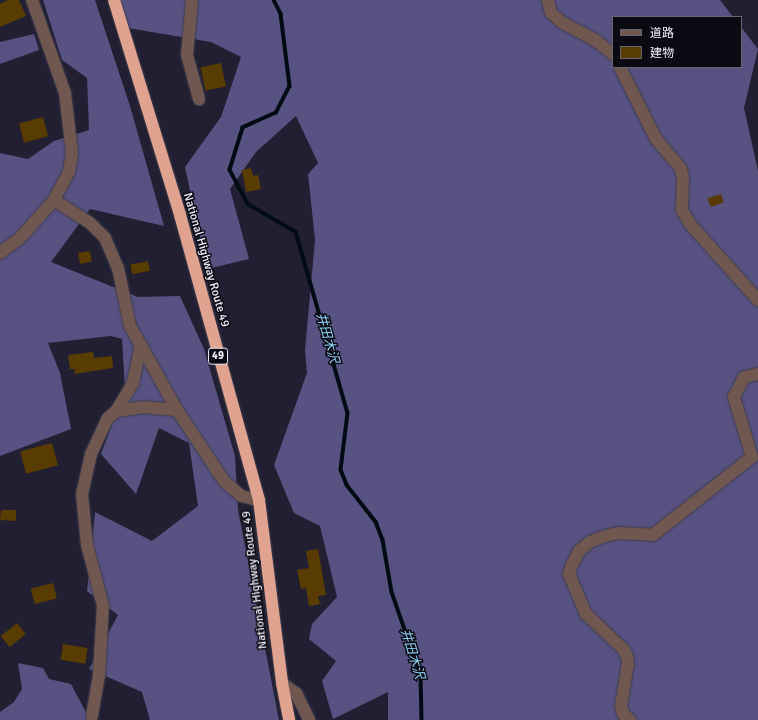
<!DOCTYPE html>
<meta charset="utf-8">
<style>
body{margin:0}
#map{position:relative;width:758px;height:720px;overflow:hidden;background:#211f31;font-family:Signika,"Noto Sans JP",sans-serif}
div>[style]{position:absolute}
.forest>*{inset:0;background:#585282}
.stream>*{height:3.5px;margin:-1.75px;padding:0 1.75px;transform-origin:1.75px;border-radius:1.75px;background:#000b13}
.building>*{inset:0;background:#583c02;transform-origin:0 0}
.roads{filter:drop-shadow(0 0 1px #3e3c4e) drop-shadow(0 0 1px #3e3c4e)}
.street>*{height:12px;margin:-6px;padding:0 6px;transform-origin:6px;border-radius:6px;background:#705850}
.highway>*{height:12px;margin:-6px;padding:0 6px;transform-origin:6px;border-radius:6px;background:#dfa390}
span{translate:-50% -50%;white-space:nowrap;text-align:center;line-height:1.15;-webkit-text-stroke:3px #0b0a12;paint-order:stroke}
.shield-label span{padding:1px 3px;background:#0b0a12;border:1px solid;border-radius:3px;-webkit-text-stroke-width:0}
.shield-label{font-size:11px;color:#f1f0fd;font-weight:700}
.street-label{font-size:12px;color:#f1f0fd}
.water-label{font-size:13px;color:#8ed5f7;font-style:italic}
.legend{position:absolute;left:612px;top:16px;width:130px;height:52px;box-sizing:border-box;background:#0b0a12;border:1px solid #676670;margin:0;padding:5px 7px;list-style:none;font-size:12px;color:#f1f0fd}
.legend li{display:flex;align-items:center;gap:8px;height:20px}
.legend b{width:20px;border:1px solid #676670}
</style>
<div id="map">
<div class="forest">
<i style="clip-path:polygon(43px 0,95px 0,130px 106px,164px 226px,90px 209px,51px 262px,138px 297px,180px 296px,204px 349px,235px 456px,238px 510px,279px 720px,150px 720px,142px 692px,89px 669px,118px 615px,87px 591px,95px 512px,152px 541px,198px 506px,189px 443px,159px 428px,136px 494px,101px 454px,125px 389px,122px 339px,111px 336px,48px 343px,60px 373px,71px 429px,0 456px,0 153px,28px 159px,54px 141px,89px 130px,87px 78px,62px 60px)"></i>
<i style="clip-path:polygon(119px 0,720px 0,733px 17px,613px 17px,613px 67px,741px 67px,741px 27px,758px 49px,744px 108px,758px 171px,758px 720px,388px 720px,388px 692px,333px 719px,322px 681px,336px 661px,309px 639px,312px 624px,337px 597px,320px 526px,294px 513px,274px 465px,307px 373px,305px 350px,315px 240px,308px 174px,318px 163px,296px 116px,256px 152px,230px 189px,249px 259px,207px 269px,185px 167px,221px 117px,241px 57px,211px 42px,128px 28px)"></i>
<i style="clip-path:polygon(34px 34px,39px 50px,0 64px,0 42px)"></i>
<i style="clip-path:polygon(18px 663px,43px 668px,49px 679px,71px 684px,90px 720px,0 720px,0 712px,14px 702px,22px 689px)"></i>
</div>
<div class="stream">
<i style="left:274px;top:0;width:16px;rotate:63deg"></i>
<i style="left:281px;top:14px;width:73px;rotate:82.9deg"></i>
<i style="left:290px;top:86px;width:30px;rotate:117deg"></i>
<i style="left:276px;top:113px;width:36px;rotate:156deg"></i>
<i style="left:243px;top:128px;width:44px;rotate:107.2deg"></i>
<i style="left:230px;top:170px;width:38px;rotate:62deg"></i>
<i style="left:248px;top:204px;width:56px;rotate:30.3deg"></i>
<i style="left:296px;top:232px;width:188px;rotate:74deg"></i>
<i style="left:348px;top:413px;width:57px;rotate:97deg"></i>
<i style="left:341px;top:470px;width:16px;rotate:68deg"></i>
<i style="left:347px;top:485px;width:47px;rotate:51.9deg"></i>
<i style="left:376px;top:522px;width:19px;rotate:69deg"></i>
<i style="left:383px;top:540px;width:53px;rotate:80.2deg"></i>
<i style="left:392px;top:592px;width:89px;rotate:71deg"></i>
<i style="left:421px;top:676px;width:44px;rotate:88.7deg"></i>
</div>
<div class="building">
<i style="clip-path:polygon(8px 0,19px 0,26px 16px,0 27px,0 4px)"></i>
<i style="left:221px;top:63px;width:24px;height:21px;rotate:78deg"></i>
<i style="left:43px;top:117px;width:20px;height:25px;rotate:75deg"></i>
<i style="clip-path:polygon(251px 168px,253px 176px,258px 175px,261px 189px,246px 192px,242px 170px)"></i>
<i style="left:721px;top:194px;width:9px;height:14px;rotate:72deg"></i>
<i style="left:90px;top:251px;width:11px;height:12px;rotate:80deg"></i>
<i style="left:148px;top:261px;width:10px;height:18px;rotate:79deg"></i>
<i style="clip-path:polygon(93px 352px,94px 358px,112px 356px,113px 368px,74px 374px,75px 369px,70px 369px,68px 355px)"></i>
<i style="left:52px;top:443px;width:23px;height:33px;rotate:75deg"></i>
<i style="clip-path:polygon(1px 510px,16px 510px,16px 521px,0 520px)"></i>
<i style="clip-path:polygon(318px 549px,326px 595px,318px 596px,320px 604px,309px 606px,306px 588px,301px 589px,297px 570px,309px 568px,306px 551px)"></i>
<i style="left:53px;top:583px;width:16px;height:23px;rotate:76deg"></i>
<i style="left:17px;top:623px;width:14px;height:21px;rotate:51deg"></i>
<i style="left:63px;top:644px;width:25px;height:16px;rotate:9deg"></i>
</div>
<div class="roads">
<div class="street">
<i style="left:192px;top:0;width:55px;rotate:95.2deg"></i>
<i style="left:187px;top:55px;width:46px;rotate:74.7deg"></i>
<i style="left:548px;top:0;width:13px;rotate:77deg"></i>
<i style="left:551px;top:13px;width:16px;rotate:40deg"></i>
<i style="left:563px;top:23px;width:36px;rotate:28deg"></i>
<i style="left:595px;top:40px;width:23px;rotate:38deg"></i>
<i style="left:620px;top:67px;width:80px;rotate:63.4deg"></i>
<i style="left:656px;top:139px;width:39px;rotate:50deg"></i>
<i style="left:681px;top:169px;width:9px;rotate:77deg"></i>
<i style="left:683px;top:178px;width:32px;rotate:92deg"></i>
<i style="left:682px;top:210px;width:16px;rotate:60deg"></i>
<i style="left:690px;top:224px;width:102px;rotate:48.2deg"></i>
<i style="left:54px;top:200px;width:43px;rotate:32.6deg"></i>
<i style="left:90px;top:223px;width:21px;rotate:45deg"></i>
<i style="left:105px;top:238px;width:33px;rotate:67deg"></i>
<i style="left:118px;top:268px;width:59px;rotate:78.3deg"></i>
<i style="left:130px;top:326px;width:96px;rotate:60.8deg"></i>
<i style="left:177px;top:410px;width:85px;rotate:56.5deg"></i>
<i style="left:224px;top:481px;width:23px;rotate:41deg"></i>
<i style="left:241px;top:496px;width:18px;rotate:13deg"></i>
<i style="left:0;top:253px;width:26px;rotate:-37deg"></i>
<i style="left:21px;top:237px;width:50px;rotate:-48.3deg"></i>
<i style="left:54px;top:200px;width:32px;rotate:-62deg"></i>
<i style="left:69px;top:172px;width:20px;rotate:-81deg"></i>
<i style="left:72px;top:152px;width:59px;rotate:-96.8deg"></i>
<i style="left:65px;top:93px;width:99px;rotate:-109.5deg"></i>
<i style="left:141px;top:345px;width:39px;rotate:102deg"></i>
<i style="left:133px;top:383px;width:33px;rotate:121deg"></i>
<i style="left:116px;top:411px;width:27px;rotate:-8deg"></i>
<i style="left:143px;top:407px;width:34px;rotate:5deg"></i>
<i style="left:282px;top:683px;width:17px;rotate:36deg"></i>
<i style="left:296px;top:693px;width:30px;rotate:64deg"></i>
<i style="left:92px;top:716px;width:42px;rotate:-80.3deg"></i>
<i style="left:99px;top:675px;width:69px;rotate:-86.7deg"></i>
<i style="left:103px;top:606px;width:63px;rotate:-104.7deg"></i>
<i style="left:87px;top:545px;width:51px;rotate:-95.6deg"></i>
<i style="left:82px;top:494px;width:41px;rotate:-77.3deg"></i>
<i style="left:91px;top:454px;width:38px;rotate:-65deg"></i>
<i style="left:107px;top:419px;width:12px;rotate:-42deg"></i>
<i style="left:630px;top:720px;width:9px;rotate:-139deg"></i>
<i style="left:623px;top:714px;width:8px;rotate:-104deg"></i>
<i style="left:621px;top:706px;width:44px;rotate:-80.8deg"></i>
<i style="left:628px;top:663px;width:7px;rotate:-98deg"></i>
<i style="left:627px;top:656px;width:8px;rotate:-120deg"></i>
<i style="left:623px;top:649px;width:51px;rotate:-136.6deg"></i>
<i style="left:586px;top:614px;width:43px;rotate:-113deg"></i>
<i style="left:569px;top:574px;width:7px;rotate:-74deg"></i>
<i style="left:571px;top:567px;width:18px;rotate:-63deg"></i>
<i style="left:579px;top:551px;width:14px;rotate:-39deg"></i>
<i style="left:590px;top:542px;width:16px;rotate:-22deg"></i>
<i style="left:605px;top:536px;width:14px;rotate:-12deg"></i>
<i style="left:619px;top:533px;width:34px;rotate:3deg"></i>
<i style="left:653px;top:535px;width:126px;rotate:-38.2deg"></i>
<i style="left:752px;top:457px;width:63px;rotate:-106.7deg"></i>
<i style="left:734px;top:397px;width:22px;rotate:-63deg"></i>
<i style="left:744px;top:377px;width:14px;rotate:-12deg"></i>
</div>
<div class="highway">
<i style="left:114px;top:0;width:225px;rotate:72.9deg"></i>
<i style="left:180px;top:215px;width:296px;rotate:74.5deg"></i>
<i style="left:259px;top:500px;width:184px;rotate:82.8deg"></i>
<i style="left:282px;top:683px;width:38px;rotate:79deg"></i>
</div>
</div>
<div class="shield-label">
<span style="left:218px;top:356px">49</span>
</div>
<div class="street-label">
<span style="left:206px;top:260px;rotate:74deg">National Highway Route 49</span>
<span style="left:255px;top:580px;rotate:-97deg">National Highway Route 49</span>
</div>
<div class="water-label">
<span style="left:327px;top:338px;rotate:74deg">井田木沢</span>
<span style="left:412px;top:654px;rotate:73deg">井田木沢</span>
</div>
<ul class="legend">
<li><b style="height:5px;background:#705850"></b>道路</li>
<li><b style="height:11px;background:#583c02"></b>建物</li>
</ul>
</div>
